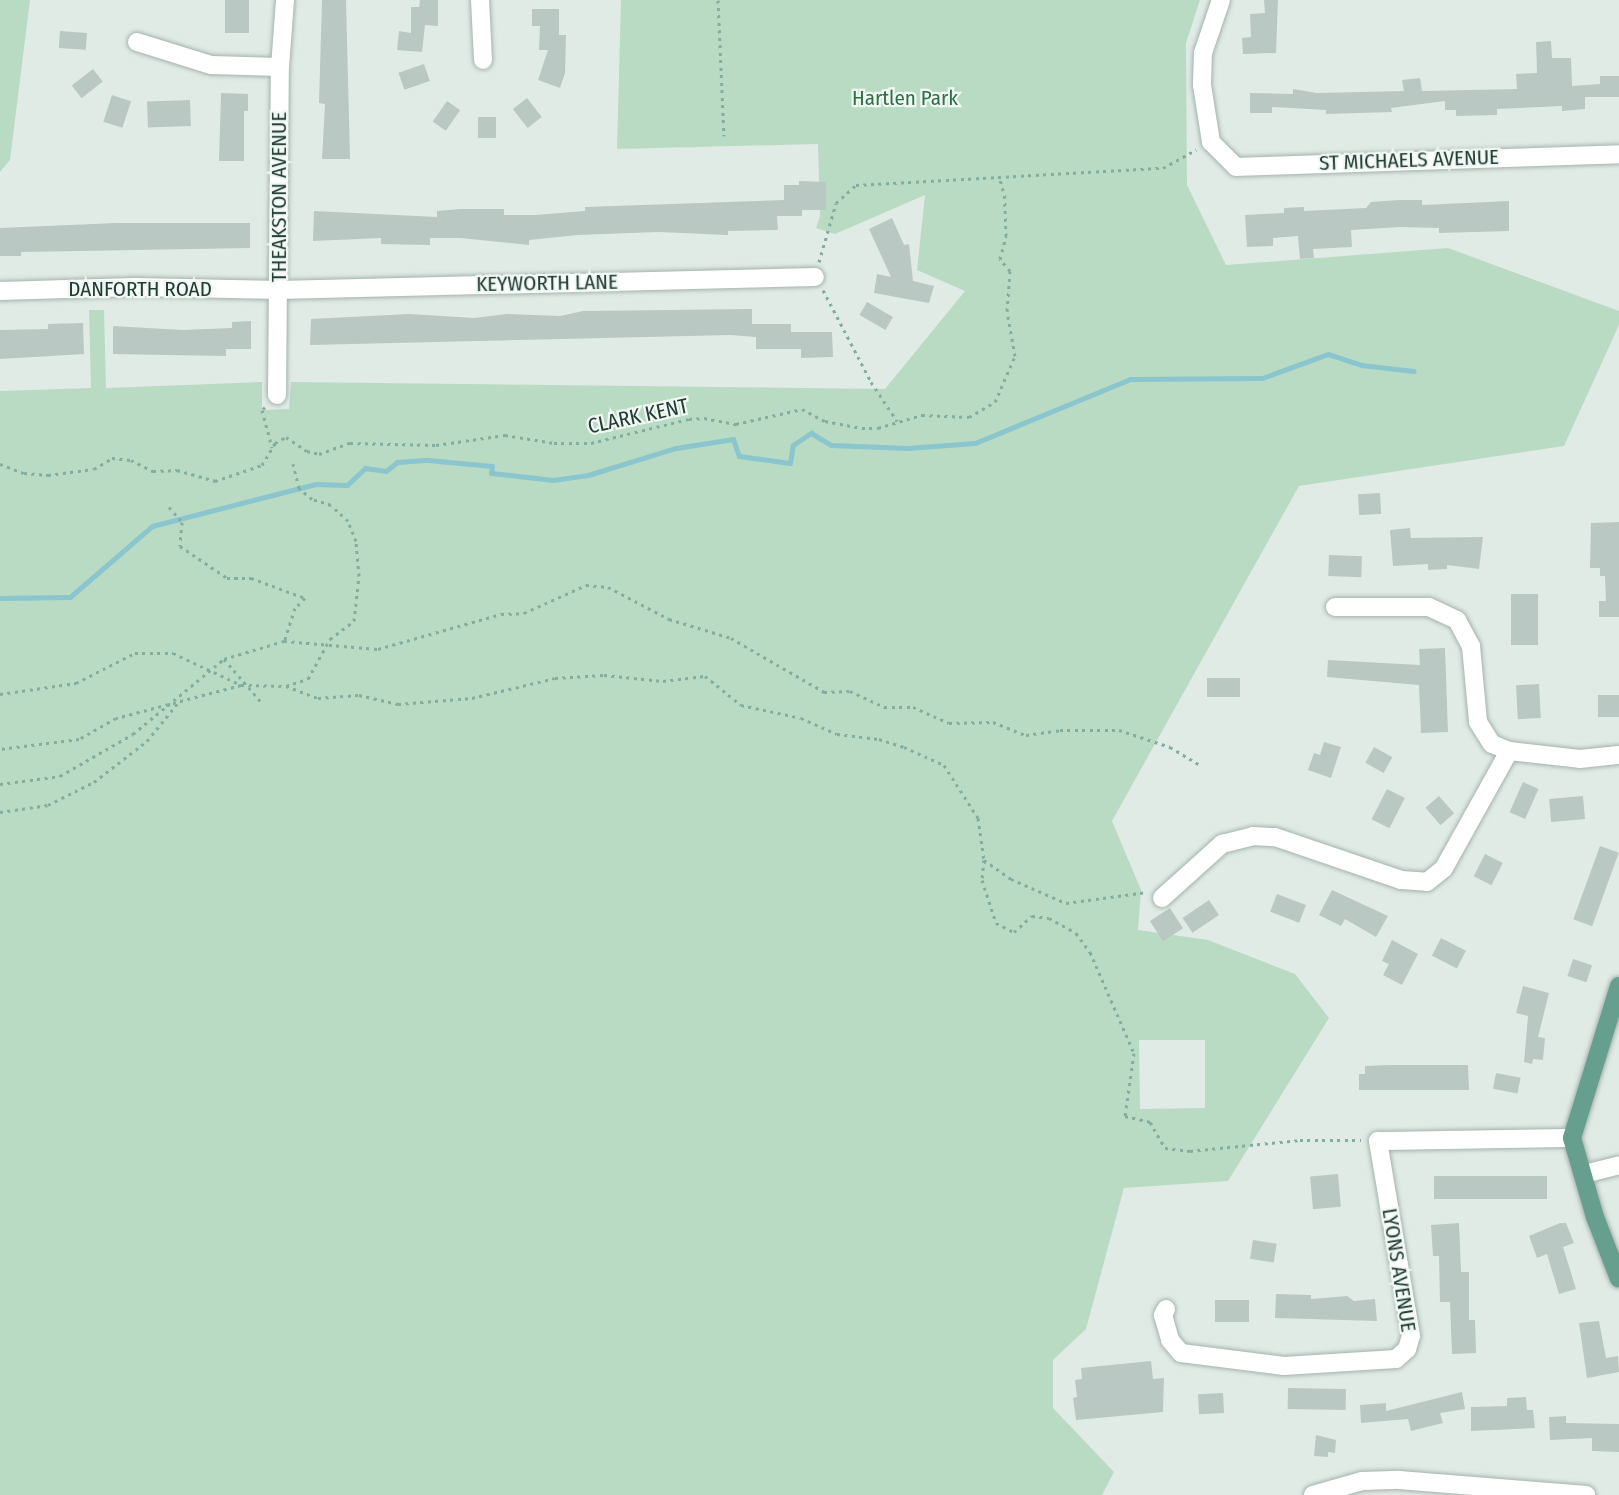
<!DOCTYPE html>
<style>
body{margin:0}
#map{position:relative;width:1619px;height:1495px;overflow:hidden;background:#e1ebe6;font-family:"Fira Sans Condensed",sans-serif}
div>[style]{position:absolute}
.green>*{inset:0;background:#badbc3}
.stream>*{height:5px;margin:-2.5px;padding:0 2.5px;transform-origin:2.5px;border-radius:2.5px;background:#8bc5ce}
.building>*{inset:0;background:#b9c8c2;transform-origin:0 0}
.path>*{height:3px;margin-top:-1.5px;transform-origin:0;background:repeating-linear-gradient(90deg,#82ad9f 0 3px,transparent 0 7.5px)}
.roads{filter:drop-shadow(0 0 2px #a4b3ad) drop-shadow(0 0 2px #a4b3ad)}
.minor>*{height:18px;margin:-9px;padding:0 9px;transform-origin:9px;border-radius:9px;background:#fff}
.major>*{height:18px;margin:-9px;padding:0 9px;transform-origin:9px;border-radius:9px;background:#679f8f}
span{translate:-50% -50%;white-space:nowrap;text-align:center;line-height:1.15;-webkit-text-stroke:4.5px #f1f8f4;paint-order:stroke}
.park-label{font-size:21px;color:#2e7046}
.street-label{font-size:21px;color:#223b34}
</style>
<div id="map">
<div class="green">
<i style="clip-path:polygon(0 0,30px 0,10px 160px,0 172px)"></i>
<i style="clip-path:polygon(evenodd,621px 0,1200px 0,1186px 43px,1187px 185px,1226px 265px,1448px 248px,1619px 311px,1619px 325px,1564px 446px,1299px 486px,1112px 821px,1141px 890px,1138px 930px,1208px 940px,1295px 974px,1329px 1018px,1228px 1181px,1124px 1188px,1086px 1329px,1053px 1360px,1053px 1408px,1114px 1472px,1102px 1495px,0 1495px,0 391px,91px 388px,89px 310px,104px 310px,106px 388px,262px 382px,262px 410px,289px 409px,291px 382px,885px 389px,965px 291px,917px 270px,925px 195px,835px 234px,816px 228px,820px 216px,818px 144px,617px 149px,621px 0,1139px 1040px,1205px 1040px,1205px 1108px,1140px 1109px,1139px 1040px)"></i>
</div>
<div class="stream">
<i style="left:0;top:598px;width:70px;rotate:-0.8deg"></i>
<i style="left:70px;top:597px;width:108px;rotate:-40.9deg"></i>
<i style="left:152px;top:526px;width:169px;rotate:-14.4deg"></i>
<i style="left:316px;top:484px;width:31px;rotate:2deg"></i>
<i style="left:347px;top:485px;width:25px;rotate:-43deg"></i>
<i style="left:365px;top:468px;width:21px;rotate:8deg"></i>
<i style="left:386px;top:471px;width:14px;rotate:-39deg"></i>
<i style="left:397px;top:462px;width:31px;rotate:-4deg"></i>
<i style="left:428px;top:460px;width:64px;rotate:5.4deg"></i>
<i style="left:492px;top:466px;width:7px;rotate:98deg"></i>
<i style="left:491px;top:473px;width:62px;rotate:6.4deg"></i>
<i style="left:553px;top:480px;width:35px;rotate:-8deg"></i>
<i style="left:588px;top:475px;width:92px;rotate:-17.1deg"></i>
<i style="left:676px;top:448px;width:58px;rotate:-9deg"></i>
<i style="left:733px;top:439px;width:18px;rotate:71deg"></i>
<i style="left:739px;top:456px;width:51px;rotate:7.8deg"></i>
<i style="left:790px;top:463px;width:18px;rotate:-81deg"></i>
<i style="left:793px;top:445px;width:22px;rotate:-34deg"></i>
<i style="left:811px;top:433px;width:23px;rotate:31deg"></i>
<i style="left:831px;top:445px;width:76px;rotate:2.3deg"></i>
<i style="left:907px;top:448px;width:68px;rotate:-4.2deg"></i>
<i style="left:975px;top:443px;width:168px;rotate:-22.4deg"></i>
<i style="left:1130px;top:379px;width:132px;rotate:-0.4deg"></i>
<i style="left:1262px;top:378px;width:70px;rotate:-20deg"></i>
<i style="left:1328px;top:354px;width:35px;rotate:18deg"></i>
<i style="left:1361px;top:365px;width:53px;rotate:6.5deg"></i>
</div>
<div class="building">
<i style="left:225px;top:0;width:24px;height:33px"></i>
<i style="clip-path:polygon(322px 0,346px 0,350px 159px,322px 159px,325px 104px,319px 103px)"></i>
<i style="clip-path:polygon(420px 0,438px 0,438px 26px,425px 25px,422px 52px,397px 50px,399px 31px,411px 33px,411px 7px,419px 7px)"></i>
<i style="clip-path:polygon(1264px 0,1278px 0,1276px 53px,1243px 54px,1242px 38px,1251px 37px,1250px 14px,1265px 13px)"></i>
<i style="clip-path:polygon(532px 9px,559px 9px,559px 35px,566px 35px,565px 73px,560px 88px,538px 80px,548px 50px,539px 50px,540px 26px,532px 26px)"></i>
<i style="left:60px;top:31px;width:27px;height:17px;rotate:4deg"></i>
<i style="clip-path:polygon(1551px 41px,1552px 58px,1571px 58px,1572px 86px,1600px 84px,1600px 76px,1619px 76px,1619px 97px,1585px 97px,1585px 109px,1562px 111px,1562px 106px,1497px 109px,1497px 115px,1456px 116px,1456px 110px,1445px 110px,1445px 101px,1391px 108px,1392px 112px,1326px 114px,1326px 110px,1272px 107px,1272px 113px,1250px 113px,1250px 93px,1293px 94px,1293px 89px,1317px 93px,1404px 91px,1402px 80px,1420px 78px,1422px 91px,1517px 89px,1516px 74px,1537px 73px,1536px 42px)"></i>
<i style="left:424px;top:64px;width:18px;height:27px;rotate:71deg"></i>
<i style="left:93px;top:69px;width:16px;height:27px;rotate:52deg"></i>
<i style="clip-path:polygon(221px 93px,248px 94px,248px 111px,244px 111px,244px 161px,219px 161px)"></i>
<i style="left:112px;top:95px;width:20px;height:28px;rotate:18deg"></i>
<i style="left:527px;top:98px;width:24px;height:18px;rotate:52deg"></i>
<i style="left:190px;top:100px;width:26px;height:43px;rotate:88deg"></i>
<i style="left:447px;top:101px;width:16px;height:25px;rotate:35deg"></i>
<i style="left:478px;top:117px;width:18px;height:21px"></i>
<i style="clip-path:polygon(799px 181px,826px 182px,826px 210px,802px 210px,802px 216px,777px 216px,778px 230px,728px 231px,728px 235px,659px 232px,577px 235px,529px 240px,529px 245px,460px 238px,430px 238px,430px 245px,381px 244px,381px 238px,313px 241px,314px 211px,437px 217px,437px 211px,460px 209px,504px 209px,504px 215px,535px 215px,585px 211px,585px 207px,784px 200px,784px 185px,799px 185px)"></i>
<i style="clip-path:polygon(1399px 200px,1422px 200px,1422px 205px,1509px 201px,1509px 231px,1439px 233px,1439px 228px,1400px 227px,1351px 230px,1352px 247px,1313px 249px,1314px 258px,1300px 259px,1298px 236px,1273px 238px,1273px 246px,1247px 247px,1245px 215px,1284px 213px,1284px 208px,1304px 207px,1304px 211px,1366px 208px,1371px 202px)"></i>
<i style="clip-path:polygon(892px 218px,904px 245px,909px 244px,913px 281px,934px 286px,929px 303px,874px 293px,877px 274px,891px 277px,869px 229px)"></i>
<i style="clip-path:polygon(116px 223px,250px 223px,250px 248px,21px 252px,21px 256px,0 256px,0 228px)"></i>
<i style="left:867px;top:302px;width:30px;height:15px;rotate:30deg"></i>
<i style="clip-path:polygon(752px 309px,752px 324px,791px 324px,791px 332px,832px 332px,833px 357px,801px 358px,801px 349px,756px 349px,756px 337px,731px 335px,310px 345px,311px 319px,409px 314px,474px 318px,507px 314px,560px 316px,583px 311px)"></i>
<i style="clip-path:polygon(251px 321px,251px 349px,226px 349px,226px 356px,113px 354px,113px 326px,182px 330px,232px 328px,232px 322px)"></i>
<i style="clip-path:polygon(83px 323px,84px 354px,0 359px,0 330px,48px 329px,48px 324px)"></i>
<i style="left:1380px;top:493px;width:21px;height:22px;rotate:87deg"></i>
<i style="clip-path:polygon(1619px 522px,1619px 617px,1599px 617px,1599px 601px,1606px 601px,1605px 576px,1600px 576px,1600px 568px,1590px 568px,1591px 523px)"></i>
<i style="clip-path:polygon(1410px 528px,1411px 538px,1483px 537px,1479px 569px,1447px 565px,1447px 569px,1428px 570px,1428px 564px,1393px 566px,1390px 530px)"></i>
<i style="left:1329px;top:555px;width:33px;height:21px;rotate:2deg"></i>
<i style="left:1511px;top:594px;width:27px;height:51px"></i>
<i style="clip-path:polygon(1445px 648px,1448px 732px,1421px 733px,1419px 685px,1327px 677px,1328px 660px,1420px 665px,1419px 649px)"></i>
<i style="left:1207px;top:678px;width:33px;height:19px"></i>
<i style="left:1539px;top:684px;width:34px;height:23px;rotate:87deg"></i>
<i style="left:1598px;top:695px;width:21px;height:22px"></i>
<i style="clip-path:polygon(1324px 742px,1341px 747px,1331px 778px,1308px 770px,1314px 753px,1320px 755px)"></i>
<i style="left:1374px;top:747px;width:21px;height:18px;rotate:29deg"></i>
<i style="left:1523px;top:782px;width:17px;height:33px;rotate:24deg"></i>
<i style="left:1387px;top:789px;width:20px;height:34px;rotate:27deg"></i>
<i style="left:1439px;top:796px;width:23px;height:18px;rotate:49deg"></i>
<i style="left:1583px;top:796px;width:23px;height:34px;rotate:85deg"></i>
<i style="left:1600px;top:846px;width:20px;height:78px;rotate:20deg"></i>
<i style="left:1485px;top:854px;width:20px;height:25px;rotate:27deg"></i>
<i style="clip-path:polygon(1332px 890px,1388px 916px,1376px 937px,1345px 919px,1341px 926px,1319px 915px)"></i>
<i style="left:1277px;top:894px;width:31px;height:19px;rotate:21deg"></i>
<i style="left:1209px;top:900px;width:18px;height:32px;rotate:56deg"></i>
<i style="left:1170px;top:908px;width:24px;height:24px;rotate:57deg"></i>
<i style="left:1441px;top:938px;width:28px;height:20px;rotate:27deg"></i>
<i style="clip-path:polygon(1392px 940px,1418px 954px,1402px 985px,1383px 975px,1389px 964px,1382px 961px)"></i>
<i style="left:1573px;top:959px;width:20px;height:18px;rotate:18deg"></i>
<i style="clip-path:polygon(1523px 986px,1549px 993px,1538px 1037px,1545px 1038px,1543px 1060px,1533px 1059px,1532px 1064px,1524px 1062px,1528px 1016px,1516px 1013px)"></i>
<i style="clip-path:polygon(1388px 1065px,1468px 1065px,1469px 1090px,1359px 1090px,1359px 1074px,1365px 1074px,1365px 1066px)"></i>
<i style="left:1496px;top:1073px;width:25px;height:16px;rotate:11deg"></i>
<i style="left:1338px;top:1174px;width:33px;height:28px;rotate:85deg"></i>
<i style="left:1434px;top:1176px;width:113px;height:23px"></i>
<i style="clip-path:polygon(1459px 1223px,1461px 1272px,1469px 1272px,1469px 1320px,1475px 1320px,1476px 1353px,1452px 1354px,1450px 1302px,1440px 1302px,1439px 1256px,1433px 1256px,1431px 1225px)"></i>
<i style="clip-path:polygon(1560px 1223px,1566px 1223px,1574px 1243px,1563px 1247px,1576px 1289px,1559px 1294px,1547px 1254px,1537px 1258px,1529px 1236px)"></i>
<i style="left:1253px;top:1240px;width:24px;height:19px;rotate:9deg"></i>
<i style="clip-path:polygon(1276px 1294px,1311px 1295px,1311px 1299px,1347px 1296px,1354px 1301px,1375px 1299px,1377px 1321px,1275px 1318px)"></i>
<i style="left:1215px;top:1300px;width:34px;height:22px"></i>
<i style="clip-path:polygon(1599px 1321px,1606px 1358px,1618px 1356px,1619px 1372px,1587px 1378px,1579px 1323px)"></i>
<i style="clip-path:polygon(1151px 1361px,1153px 1379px,1164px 1378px,1163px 1412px,1076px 1420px,1073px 1398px,1077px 1397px,1075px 1380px,1082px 1379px,1081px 1368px)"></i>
<i style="left:1288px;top:1388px;width:58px;height:21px;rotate:1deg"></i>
<i style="clip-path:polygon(1462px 1392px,1465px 1409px,1440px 1413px,1443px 1423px,1411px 1431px,1408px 1419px,1361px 1423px,1360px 1405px,1386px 1403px,1386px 1411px)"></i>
<i style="left:1223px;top:1393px;width:20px;height:25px;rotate:87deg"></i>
<i style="clip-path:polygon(1526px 1397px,1527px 1410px,1533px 1410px,1535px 1428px,1471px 1431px,1471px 1407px,1507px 1406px,1507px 1398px)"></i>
<i style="clip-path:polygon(1566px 1416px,1566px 1423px,1619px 1424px,1619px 1452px,1592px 1451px,1592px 1438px,1550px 1440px,1549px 1417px)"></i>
<i style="clip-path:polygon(1316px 1435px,1336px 1440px,1335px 1453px,1328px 1452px,1328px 1457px,1314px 1456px)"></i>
</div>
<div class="path">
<i style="left:718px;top:0;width:136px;rotate:87.5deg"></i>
<i style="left:819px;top:262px;width:61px;rotate:-73.9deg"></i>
<i style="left:836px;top:203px;width:27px;rotate:-42deg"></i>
<i style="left:856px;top:185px;width:307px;rotate:-3.2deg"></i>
<i style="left:1163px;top:168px;width:38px;rotate:-29deg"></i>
<i style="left:823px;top:290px;width:104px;rotate:62.4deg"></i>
<i style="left:871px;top:382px;width:47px;rotate:56.3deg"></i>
<i style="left:265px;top:407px;width:4px;rotate:135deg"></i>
<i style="left:262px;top:410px;width:39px;rotate:75deg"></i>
<i style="left:0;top:464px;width:26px;rotate:21deg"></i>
<i style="left:24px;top:473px;width:24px;rotate:5deg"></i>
<i style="left:48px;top:475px;width:46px;rotate:-7.4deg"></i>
<i style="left:94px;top:469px;width:21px;rotate:-31deg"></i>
<i style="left:112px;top:458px;width:19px;rotate:6deg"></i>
<i style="left:131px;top:460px;width:25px;rotate:27deg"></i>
<i style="left:153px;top:471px;width:24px;rotate:-2deg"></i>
<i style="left:177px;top:470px;width:40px;rotate:16deg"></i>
<i style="left:215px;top:481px;width:50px;rotate:-18.8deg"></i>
<i style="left:262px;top:465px;width:26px;rotate:-59deg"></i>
<i style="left:275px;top:443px;width:13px;rotate:-29deg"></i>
<i style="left:286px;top:437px;width:25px;rotate:34deg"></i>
<i style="left:307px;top:451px;width:12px;rotate:14deg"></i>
<i style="left:319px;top:454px;width:33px;rotate:-20deg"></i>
<i style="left:350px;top:443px;width:86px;rotate:1.3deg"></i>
<i style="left:436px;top:445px;width:70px;rotate:-8.2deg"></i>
<i style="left:505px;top:435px;width:50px;rotate:9.3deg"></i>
<i style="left:554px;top:443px;width:37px"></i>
<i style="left:591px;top:443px;width:101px;rotate:-13.8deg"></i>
<i style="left:689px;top:419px;width:15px;rotate:-4deg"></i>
<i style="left:704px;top:418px;width:33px;rotate:11deg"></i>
<i style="left:736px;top:424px;width:68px;rotate:-12.8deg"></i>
<i style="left:802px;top:409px;width:26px;rotate:28deg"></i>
<i style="left:825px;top:421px;width:38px;rotate:11deg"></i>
<i style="left:862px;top:428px;width:16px"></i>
<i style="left:878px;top:428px;width:46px;rotate:-16.5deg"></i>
<i style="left:922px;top:415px;width:47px;rotate:2.4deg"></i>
<i style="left:969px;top:417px;width:30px;rotate:-30deg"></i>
<i style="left:995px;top:402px;width:50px;rotate:-66.5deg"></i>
<i style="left:1015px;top:356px;width:46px;rotate:-100.1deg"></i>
<i style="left:1007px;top:311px;width:40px;rotate:-85.7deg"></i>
<i style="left:1010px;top:271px;width:16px;rotate:-130deg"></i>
<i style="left:1000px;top:259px;width:24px;rotate:-75deg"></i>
<i style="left:1006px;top:236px;width:38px;rotate:-92deg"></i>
<i style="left:1005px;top:198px;width:23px;rotate:-105deg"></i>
<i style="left:169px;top:507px;width:20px;rotate:49deg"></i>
<i style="left:182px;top:522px;width:24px;rotate:95deg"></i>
<i style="left:180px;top:546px;width:57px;rotate:34.2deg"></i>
<i style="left:227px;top:578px;width:24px"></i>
<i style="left:251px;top:578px;width:58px;rotate:20.3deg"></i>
<i style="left:305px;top:598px;width:14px;rotate:135deg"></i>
<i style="left:295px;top:608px;width:35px;rotate:108deg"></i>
<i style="left:224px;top:659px;width:58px;rotate:49.2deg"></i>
<i style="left:241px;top:685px;width:45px;rotate:1.3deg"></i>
<i style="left:286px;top:686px;width:23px;rotate:-18deg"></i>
<i style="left:308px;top:679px;width:46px;rotate:-61.2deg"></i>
<i style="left:330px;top:639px;width:30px;rotate:-37deg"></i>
<i style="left:354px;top:621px;width:45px;rotate:-83.7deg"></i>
<i style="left:359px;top:576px;width:35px;rotate:-95deg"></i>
<i style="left:356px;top:541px;width:22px;rotate:-112deg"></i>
<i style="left:348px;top:521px;width:23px;rotate:-137deg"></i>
<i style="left:331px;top:505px;width:20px;rotate:-162deg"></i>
<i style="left:312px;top:499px;width:17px;rotate:-140deg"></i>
<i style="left:299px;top:488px;width:25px;rotate:-104deg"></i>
<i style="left:286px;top:686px;width:34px;rotate:21deg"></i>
<i style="left:318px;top:698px;width:41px;rotate:-4.2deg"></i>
<i style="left:359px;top:695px;width:40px;rotate:13deg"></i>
<i style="left:398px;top:704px;width:74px;rotate:-4.6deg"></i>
<i style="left:472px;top:698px;width:85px;rotate:-13.5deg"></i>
<i style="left:555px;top:678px;width:49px;rotate:-3.5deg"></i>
<i style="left:604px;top:675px;width:59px;rotate:5.8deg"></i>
<i style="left:663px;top:681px;width:42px;rotate:-6.8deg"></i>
<i style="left:705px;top:676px;width:46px;rotate:38.9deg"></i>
<i style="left:741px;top:705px;width:61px;rotate:12.2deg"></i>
<i style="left:801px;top:718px;width:39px;rotate:24deg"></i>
<i style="left:837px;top:734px;width:42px;rotate:6.8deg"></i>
<i style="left:879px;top:739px;width:26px;rotate:18deg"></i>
<i style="left:904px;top:747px;width:44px;rotate:24.2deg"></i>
<i style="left:944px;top:765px;width:63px;rotate:57.3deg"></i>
<i style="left:978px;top:818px;width:42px;rotate:81.9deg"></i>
<i style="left:984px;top:860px;width:20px;rotate:96deg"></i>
<i style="left:982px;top:880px;width:45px;rotate:72deg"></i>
<i style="left:996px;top:923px;width:20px;rotate:27deg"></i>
<i style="left:1014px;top:932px;width:24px;rotate:-42deg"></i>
<i style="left:1032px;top:916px;width:17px;rotate:7deg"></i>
<i style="left:1049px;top:918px;width:31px;rotate:29deg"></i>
<i style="left:1076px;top:933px;width:24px;rotate:54deg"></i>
<i style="left:1090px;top:952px;width:110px;rotate:66.5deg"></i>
<i style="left:1134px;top:1053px;width:64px;rotate:98.1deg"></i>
<i style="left:1125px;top:1116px;width:26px;rotate:13deg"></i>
<i style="left:1150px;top:1122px;width:30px;rotate:60deg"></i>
<i style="left:1165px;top:1148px;width:25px;rotate:7deg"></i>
<i style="left:1190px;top:1151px;width:111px;rotate:-5.7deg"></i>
<i style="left:1300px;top:1140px;width:61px"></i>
<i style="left:0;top:694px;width:77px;rotate:-8.2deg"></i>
<i style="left:76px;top:683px;width:66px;rotate:-27deg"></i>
<i style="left:135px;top:653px;width:38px"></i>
<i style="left:173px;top:653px;width:75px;rotate:25.2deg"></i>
<i style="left:241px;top:685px;width:129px;rotate:165.2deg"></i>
<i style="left:116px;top:718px;width:43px;rotate:150.4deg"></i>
<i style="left:79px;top:739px;width:80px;rotate:172.8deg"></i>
<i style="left:0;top:784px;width:61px;rotate:-7.6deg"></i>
<i style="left:60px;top:776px;width:84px;rotate:-29.9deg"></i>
<i style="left:133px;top:734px;width:118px;rotate:-39.5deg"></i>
<i style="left:224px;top:659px;width:63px;rotate:-16.7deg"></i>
<i style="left:284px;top:641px;width:94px;rotate:4.9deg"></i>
<i style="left:378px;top:649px;width:128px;rotate:-15.9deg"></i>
<i style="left:501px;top:614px;width:23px;rotate:-2deg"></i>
<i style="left:524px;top:613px;width:68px;rotate:-24.3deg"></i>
<i style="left:586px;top:585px;width:22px;rotate:5deg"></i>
<i style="left:608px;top:587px;width:69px;rotate:27.7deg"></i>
<i style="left:669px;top:619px;width:65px;rotate:17deg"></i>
<i style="left:731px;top:638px;width:108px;rotate:30.1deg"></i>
<i style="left:824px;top:692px;width:26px;rotate:-2deg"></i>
<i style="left:850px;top:691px;width:38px;rotate:25deg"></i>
<i style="left:884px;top:707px;width:29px"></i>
<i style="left:913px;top:707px;width:39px;rotate:24deg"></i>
<i style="left:949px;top:723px;width:44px;rotate:-1.3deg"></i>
<i style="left:993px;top:722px;width:35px;rotate:22deg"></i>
<i style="left:1026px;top:735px;width:34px;rotate:-8deg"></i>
<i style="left:1060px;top:730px;width:59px"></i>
<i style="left:1119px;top:730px;width:54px;rotate:18.4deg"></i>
<i style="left:1170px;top:747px;width:37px;rotate:31deg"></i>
<i style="left:0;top:812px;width:49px;rotate:-8.3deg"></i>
<i style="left:48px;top:805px;width:51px;rotate:-26.6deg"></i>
<i style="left:94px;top:782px;width:67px;rotate:-37.7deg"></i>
<i style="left:147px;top:741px;width:48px;rotate:-51deg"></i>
<i style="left:984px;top:860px;width:33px;rotate:35deg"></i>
<i style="left:1011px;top:879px;width:60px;rotate:23.6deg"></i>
<i style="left:1066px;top:903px;width:82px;rotate:-7.7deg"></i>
</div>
<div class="roads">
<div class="minor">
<i style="left:480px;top:0;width:60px;rotate:87.1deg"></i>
<i style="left:1221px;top:0;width:56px;rotate:108.8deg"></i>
<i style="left:1203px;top:53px;width:32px;rotate:92deg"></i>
<i style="left:1202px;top:85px;width:58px;rotate:81deg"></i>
<i style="left:1211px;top:142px;width:35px;rotate:45deg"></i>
<i style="left:1236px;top:167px;width:383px;rotate:-1.9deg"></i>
<i style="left:137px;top:42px;width:77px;rotate:17.3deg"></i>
<i style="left:211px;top:65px;width:69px;rotate:1.7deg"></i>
<i style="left:0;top:291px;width:135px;rotate:-1.7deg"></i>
<i style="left:135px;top:287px;width:144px;rotate:1.2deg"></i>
<i style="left:279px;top:290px;width:536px;rotate:-1.39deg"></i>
<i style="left:277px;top:395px;width:328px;rotate:-89.5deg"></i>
<i style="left:280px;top:67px;width:67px;rotate:-85.7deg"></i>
<i style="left:1335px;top:607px;width:94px"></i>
<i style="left:1429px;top:607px;width:31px;rotate:25deg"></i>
<i style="left:1457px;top:620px;width:30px;rotate:62deg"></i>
<i style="left:1471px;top:646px;width:76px;rotate:84.7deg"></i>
<i style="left:1478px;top:722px;width:26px;rotate:58deg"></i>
<i style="left:1492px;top:744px;width:18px;rotate:22deg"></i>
<i style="left:1509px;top:751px;width:71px;rotate:6.4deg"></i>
<i style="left:1580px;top:759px;width:39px;rotate:-6deg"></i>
<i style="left:1162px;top:898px;width:81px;rotate:-42deg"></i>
<i style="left:1222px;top:844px;width:32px;rotate:-14deg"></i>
<i style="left:1253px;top:836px;width:22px;rotate:3deg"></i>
<i style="left:1275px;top:837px;width:133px;rotate:18.8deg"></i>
<i style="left:1401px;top:880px;width:26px;rotate:4deg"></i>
<i style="left:1427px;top:882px;width:22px;rotate:-39deg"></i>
<i style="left:1444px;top:868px;width:134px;rotate:-60.9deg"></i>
<i style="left:1584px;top:1174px;width:36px;rotate:-14deg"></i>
<i style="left:1166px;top:1309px;width:7px;rotate:117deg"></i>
<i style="left:1163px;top:1315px;width:26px;rotate:74deg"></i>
<i style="left:1170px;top:1340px;width:17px;rotate:50deg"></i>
<i style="left:1181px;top:1353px;width:104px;rotate:7.2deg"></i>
<i style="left:1284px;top:1366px;width:112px;rotate:-3.6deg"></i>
<i style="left:1396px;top:1359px;width:15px;rotate:-42deg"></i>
<i style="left:1407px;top:1349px;width:14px;rotate:-73deg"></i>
<i style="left:1411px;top:1336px;width:198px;rotate:-99.6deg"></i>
<i style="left:1378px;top:1141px;width:194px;rotate:-0.9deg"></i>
<i style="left:1313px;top:1495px;width:51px;rotate:-15.9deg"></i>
<i style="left:1362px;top:1481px;width:37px;rotate:-2deg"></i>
<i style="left:1399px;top:1480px;width:188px;rotate:4.6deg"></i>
</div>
<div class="major">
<i style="left:1619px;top:986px;width:159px;rotate:107.2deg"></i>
<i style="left:1572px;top:1138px;width:82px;rotate:73.8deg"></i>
<i style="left:1595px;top:1217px;width:66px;rotate:68.8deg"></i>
</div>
</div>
<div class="park-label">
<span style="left:905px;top:98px">Hartlen Park</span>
</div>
<div class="street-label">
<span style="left:1409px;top:160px;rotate:-2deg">ST MICHAELS AVENUE</span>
<span style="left:279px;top:197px;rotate:-90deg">THEAKSTON AVENUE</span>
<span style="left:547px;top:283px;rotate:-1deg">KEYWORTH LANE</span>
<span style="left:140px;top:289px">DANFORTH ROAD</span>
<span style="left:638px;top:416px;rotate:-12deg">CLARK KENT</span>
<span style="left:1399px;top:1270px;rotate:81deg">LYONS AVENUE</span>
</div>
</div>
